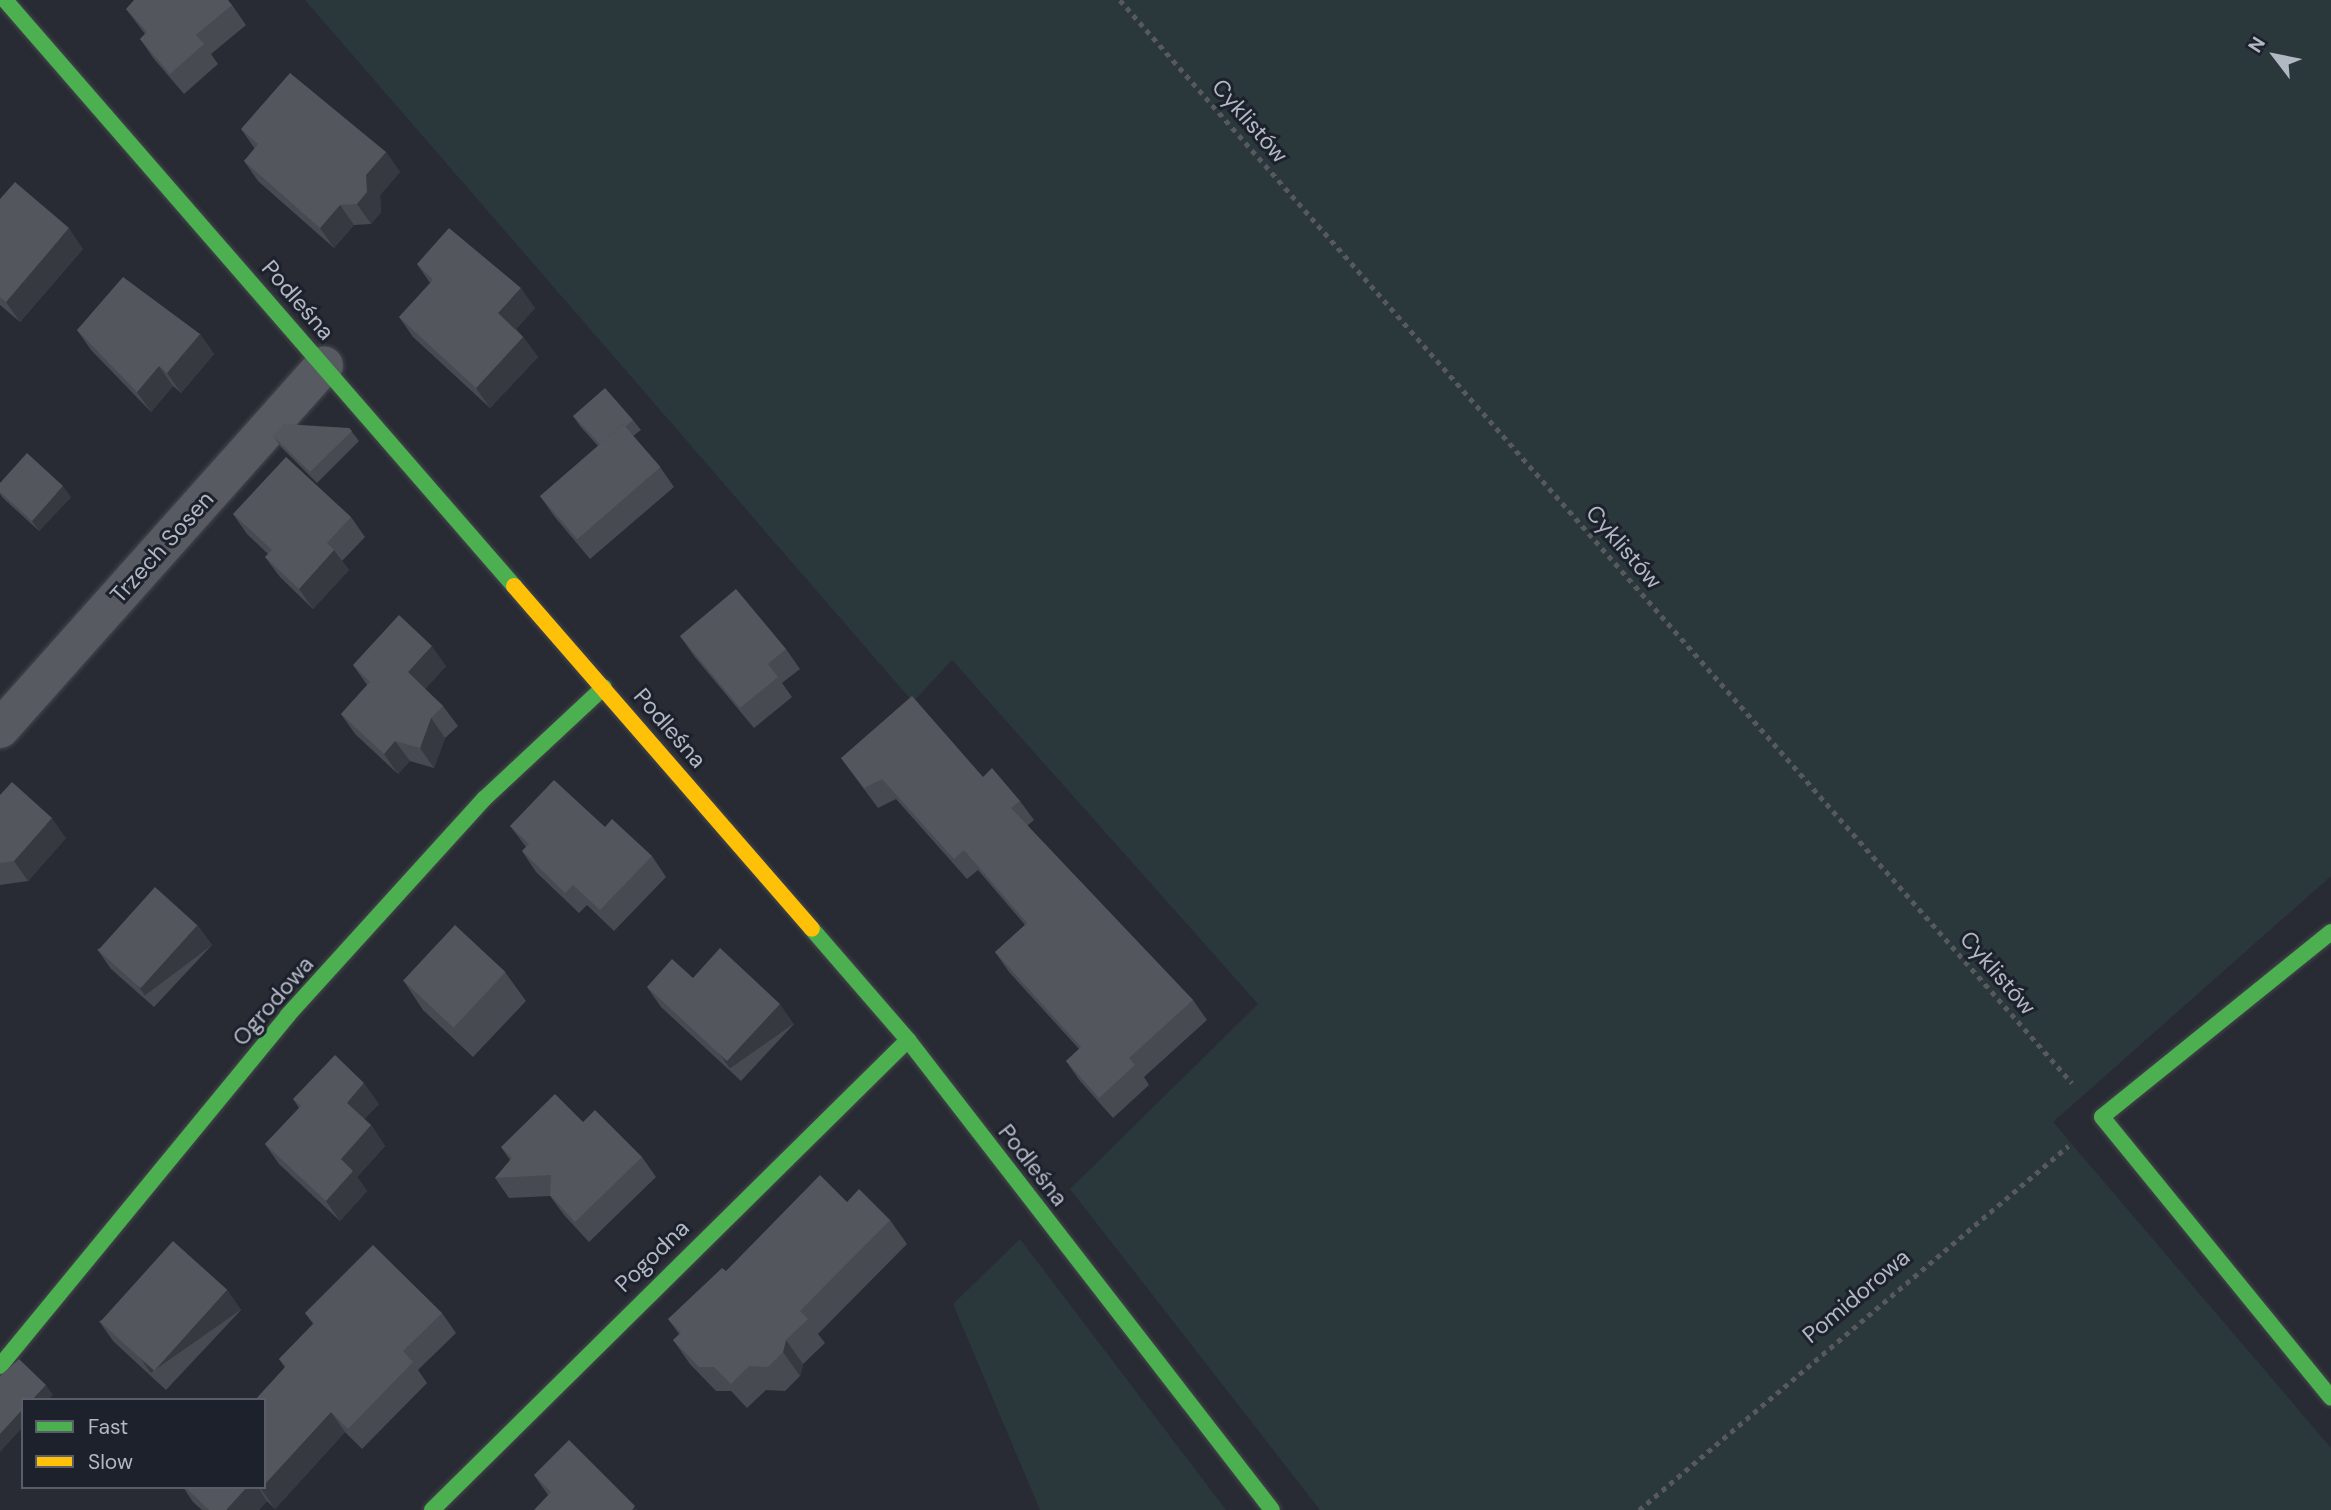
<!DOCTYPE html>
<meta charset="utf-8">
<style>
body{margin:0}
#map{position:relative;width:2331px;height:1510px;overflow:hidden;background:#282b33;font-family:"DM Sans",sans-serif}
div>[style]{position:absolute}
.green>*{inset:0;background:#2a383b}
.path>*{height:4.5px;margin-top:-2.25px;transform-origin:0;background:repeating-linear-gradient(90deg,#57595f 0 5px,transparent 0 10px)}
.roads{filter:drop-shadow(0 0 2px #44464c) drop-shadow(0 0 2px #44464c)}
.street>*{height:38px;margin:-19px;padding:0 19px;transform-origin:19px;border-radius:19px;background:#585a61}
.fast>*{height:16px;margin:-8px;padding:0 8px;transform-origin:8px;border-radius:8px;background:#4caf50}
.slow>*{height:16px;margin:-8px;padding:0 8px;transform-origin:8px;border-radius:8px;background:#ffc107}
.wall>*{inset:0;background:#474a51}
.shaded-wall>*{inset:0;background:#363940;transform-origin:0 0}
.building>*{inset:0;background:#53565d;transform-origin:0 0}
span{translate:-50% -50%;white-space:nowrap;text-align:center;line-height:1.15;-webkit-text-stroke:6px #1d212c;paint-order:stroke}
.street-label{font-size:23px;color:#b2b7c4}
.legend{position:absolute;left:21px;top:1398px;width:245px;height:91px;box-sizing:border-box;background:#1d212c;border:2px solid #595d69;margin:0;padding:9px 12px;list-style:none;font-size:21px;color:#b2b7c4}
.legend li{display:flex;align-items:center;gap:14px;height:35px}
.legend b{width:35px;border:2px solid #595d69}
.north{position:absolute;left:2240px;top:21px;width:70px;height:70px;-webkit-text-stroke:5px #1d212c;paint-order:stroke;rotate:302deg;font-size:19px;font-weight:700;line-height:28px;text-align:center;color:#b2b7c4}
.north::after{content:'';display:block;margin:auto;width:24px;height:32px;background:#b2b7c4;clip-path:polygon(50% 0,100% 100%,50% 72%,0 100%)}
</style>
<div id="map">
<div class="green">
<i style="clip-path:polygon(305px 0,2331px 0,2331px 876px,2053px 1122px,2331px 1448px,2331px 1510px,1320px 1510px,1070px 1189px,1258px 1004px,952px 660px,913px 702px)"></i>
<i style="clip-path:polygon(1020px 1239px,1226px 1510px,1040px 1510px,953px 1304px)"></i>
</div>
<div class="path">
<i style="left:1120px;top:0;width:1442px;rotate:48.68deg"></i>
<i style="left:1639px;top:1510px;width:563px;rotate:-40.31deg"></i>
</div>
<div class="roads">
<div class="street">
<i style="left:0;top:729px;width:487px;rotate:-48.3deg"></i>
</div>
<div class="fast">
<i style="left:5px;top:0;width:776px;rotate:49.02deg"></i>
<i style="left:812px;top:929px;width:147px;rotate:49.1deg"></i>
<i style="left:908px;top:1040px;width:594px;rotate:52.24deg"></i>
<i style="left:2331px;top:932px;width:294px;rotate:141.1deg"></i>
<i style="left:2102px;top:1117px;width:362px;rotate:50.8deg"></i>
<i style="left:0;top:1366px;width:454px;rotate:-50.6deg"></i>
<i style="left:288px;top:1015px;width:292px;rotate:-47.8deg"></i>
<i style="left:484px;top:799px;width:164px;rotate:-43deg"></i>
<i style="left:432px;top:1510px;width:669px;rotate:-44.64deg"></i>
</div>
<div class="slow">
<i style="left:514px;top:586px;width:454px;rotate:49deg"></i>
</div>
</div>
<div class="wall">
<i style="clip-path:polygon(232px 5px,246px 25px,211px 54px,218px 64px,184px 94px,154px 59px,140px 39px,145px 34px,126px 9px)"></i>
<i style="clip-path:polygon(241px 129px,386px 152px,400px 172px,380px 195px,381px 212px,371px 224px,354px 225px,334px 248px,258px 181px,244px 161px,255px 149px)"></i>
<i style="clip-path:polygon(0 199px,83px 249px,20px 322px,0 305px)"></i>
<i style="clip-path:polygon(417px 264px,535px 308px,516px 329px,523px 337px,538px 357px,490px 408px,413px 337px,399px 317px,430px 283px)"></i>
<i style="clip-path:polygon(77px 330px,200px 334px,214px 354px,181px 393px,173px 386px,151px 412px,91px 350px)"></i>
<i style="clip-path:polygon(573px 416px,633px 420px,641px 430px,633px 436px,660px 467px,674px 487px,590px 559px,554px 516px,540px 496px,598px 446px,580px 426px)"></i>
<i style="clip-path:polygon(349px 428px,359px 441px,317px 483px,281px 447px,273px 436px)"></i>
<i style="clip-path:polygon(0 483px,71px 497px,39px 531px,3px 498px,0 494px)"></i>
<i style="clip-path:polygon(233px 514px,351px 517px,365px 537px,342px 561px,349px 570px,313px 609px,280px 577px,265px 557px,268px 554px,247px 534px)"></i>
<i style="clip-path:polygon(680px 636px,786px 649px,800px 669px,782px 683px,792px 697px,754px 728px,694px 656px)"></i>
<i style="clip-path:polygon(353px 665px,446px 666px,425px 689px,443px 706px,458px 726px,445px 738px,434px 768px,410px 761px,398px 774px,355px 734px,341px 714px,367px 685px)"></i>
<i style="clip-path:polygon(841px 758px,983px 777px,1020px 801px,1034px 820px,1027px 826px,1193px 1000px,1207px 1020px,1144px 1077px,1149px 1085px,1113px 1118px,1080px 1081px,1066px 1061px,1079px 1049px,1009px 972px,995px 952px,1025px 925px,978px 870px,967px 879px,896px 799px,878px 808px)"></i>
<i style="clip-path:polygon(0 795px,66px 838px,28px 881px,0 885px)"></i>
<i style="clip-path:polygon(510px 826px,605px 827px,652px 856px,666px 877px,614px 931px,587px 905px,579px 913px,536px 872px,522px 851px,526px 847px)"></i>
<i style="clip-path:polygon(197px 925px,212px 945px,154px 1007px,111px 969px,97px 949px)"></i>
<i style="clip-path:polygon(505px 972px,526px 1001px,473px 1057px,423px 1010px,403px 980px)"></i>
<i style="clip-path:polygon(647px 987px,794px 1024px,741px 1081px,661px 1007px)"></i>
<i style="clip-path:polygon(293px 1099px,379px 1104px,364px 1119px,371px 1125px,385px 1146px,357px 1177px,367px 1191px,340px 1221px,279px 1164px,265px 1144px,299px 1108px)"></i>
<i style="clip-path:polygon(501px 1147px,642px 1157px,656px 1177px,589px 1242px,564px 1215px,550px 1196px,509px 1198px,495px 1178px,510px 1160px)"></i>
<i style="clip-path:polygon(847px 1202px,890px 1220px,907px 1244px,818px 1334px,825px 1343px,803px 1364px,800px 1376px,785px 1391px,766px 1390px,747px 1408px,731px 1391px,716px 1391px,690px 1364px,673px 1340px,679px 1334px,668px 1319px,726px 1271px)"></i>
<i style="clip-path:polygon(227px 1290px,241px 1310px,166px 1390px,113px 1341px,99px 1321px)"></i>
<i style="clip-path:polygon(305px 1313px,442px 1313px,456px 1333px,418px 1370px,427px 1383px,362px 1449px,345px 1432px,275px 1509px,267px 1501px,259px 1510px,202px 1510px,193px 1502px,183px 1487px,264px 1487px,285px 1368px,279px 1359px,313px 1324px)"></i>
<i style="clip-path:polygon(534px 1475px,638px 1510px,548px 1495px)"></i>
</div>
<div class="shaded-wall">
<i style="clip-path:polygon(386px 152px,400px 172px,380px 195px,381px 212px,371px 224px,357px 204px,366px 175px)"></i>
<i style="clip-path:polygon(340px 205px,354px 225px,334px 248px,320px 228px)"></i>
<i style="clip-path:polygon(69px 228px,83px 249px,20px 322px,6px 302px)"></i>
<i style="clip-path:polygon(521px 288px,535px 308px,512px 333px,498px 313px)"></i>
<i style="clip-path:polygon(200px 334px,214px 354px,181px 393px,167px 373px)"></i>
<i style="clip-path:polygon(523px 337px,538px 357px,490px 408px,476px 388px)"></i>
<i style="clip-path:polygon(159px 366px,173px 386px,151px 412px,137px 392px)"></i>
<i style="clip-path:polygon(63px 486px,71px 497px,39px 531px,32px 521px)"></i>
<i style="clip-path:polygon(334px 550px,349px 570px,313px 609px,299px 589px)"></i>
<i style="clip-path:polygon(432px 646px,446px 666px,422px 692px,408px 672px)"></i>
<i style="clip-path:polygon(431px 718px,445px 738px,434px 768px,420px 748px)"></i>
<i style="clip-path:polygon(395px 741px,410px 761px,398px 774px,384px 754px)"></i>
<i style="clip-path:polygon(52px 818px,66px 838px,28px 881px,14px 861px)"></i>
<i style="left:197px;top:925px;width:25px;height:84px;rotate:53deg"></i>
<i style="left:780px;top:1004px;width:24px;height:78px;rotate:55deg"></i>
<i style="clip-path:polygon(364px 1083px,379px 1104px,361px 1123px,347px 1103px)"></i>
<i style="clip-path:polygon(371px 1125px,385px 1146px,357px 1177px,367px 1191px,340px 1221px,326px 1201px,341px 1159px)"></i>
<i style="left:227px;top:1290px;width:24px;height:110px;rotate:55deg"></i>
<i style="clip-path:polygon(786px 1340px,803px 1364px,800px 1376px,783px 1352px)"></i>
<i style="clip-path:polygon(46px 1385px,53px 1395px,48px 1400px,32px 1400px)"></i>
<i style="clip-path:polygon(23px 1409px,23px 1427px,0 1452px,0 1434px)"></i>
<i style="clip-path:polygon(331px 1412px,345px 1432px,275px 1509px,261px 1489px,264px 1487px,264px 1485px)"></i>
<i style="clip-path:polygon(247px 1487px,258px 1487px,267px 1501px,259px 1510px,226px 1510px)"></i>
</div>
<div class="building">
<i style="clip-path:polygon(134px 0,228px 0,232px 5px,196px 35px,204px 44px,170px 74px,140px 39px,147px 32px,126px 9px)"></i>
<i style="clip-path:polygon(290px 73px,386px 152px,366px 175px,367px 192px,357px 204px,340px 205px,320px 228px,244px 161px,258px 144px,241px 129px)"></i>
<i style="clip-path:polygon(15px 182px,69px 228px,6px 302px,0 297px,0 199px)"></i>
<i style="clip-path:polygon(449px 228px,521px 288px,498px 313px,523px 337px,476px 388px,399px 317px,433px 280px,417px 264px)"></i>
<i style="clip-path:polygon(123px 277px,200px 334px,167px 373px,159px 366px,137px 392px,77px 330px)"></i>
<i style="clip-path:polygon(605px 388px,633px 420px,625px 427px,623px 424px,600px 444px,573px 416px)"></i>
<i style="clip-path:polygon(284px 424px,349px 428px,352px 431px,310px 472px,273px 436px)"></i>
<i style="left:623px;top:424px;width:57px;height:110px;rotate:49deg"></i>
<i style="clip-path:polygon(27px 453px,63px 486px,32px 521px,0 492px,0 483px)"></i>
<i style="clip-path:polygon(286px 457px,351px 517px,327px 543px,334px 550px,299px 589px,265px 557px,272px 550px,233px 514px)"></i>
<i style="clip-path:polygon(736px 589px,786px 649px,768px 664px,778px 677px,740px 708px,680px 636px)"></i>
<i style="clip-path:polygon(399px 615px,432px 646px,408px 672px,443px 706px,431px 718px,420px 748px,395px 741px,384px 754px,341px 714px,370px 682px,353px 665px)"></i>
<i style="clip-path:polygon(912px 696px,983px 777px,992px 768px,1020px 801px,1011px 808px,1193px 1000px,1129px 1058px,1135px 1065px,1099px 1098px,1066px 1061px,1081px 1047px,995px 952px,1027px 923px,964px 850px,954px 859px,882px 779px,864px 788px,841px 758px)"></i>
<i style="clip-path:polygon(554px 780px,605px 827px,612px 819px,652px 856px,600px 910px,573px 885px,565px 893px,522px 851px,529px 844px,510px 826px)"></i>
<i style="clip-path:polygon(12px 782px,52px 818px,14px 861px,0 863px,0 795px)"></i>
<i style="left:155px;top:887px;width:57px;height:85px;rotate:42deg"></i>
<i style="left:455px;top:925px;width:69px;height:76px;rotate:43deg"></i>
<i style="clip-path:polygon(720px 948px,780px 1004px,727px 1061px,647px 987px,672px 959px,693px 978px)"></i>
<i style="clip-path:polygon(335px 1055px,364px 1083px,347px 1103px,371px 1125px,341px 1159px,353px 1171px,326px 1201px,265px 1144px,301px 1106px,293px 1099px)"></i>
<i style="clip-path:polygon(555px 1094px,583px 1122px,595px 1110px,642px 1157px,575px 1222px,550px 1195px,551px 1175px,495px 1178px,512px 1158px,501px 1147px)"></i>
<i style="clip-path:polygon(820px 1175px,847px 1202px,859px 1189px,890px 1220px,800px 1311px,808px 1319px,786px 1340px,783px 1352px,768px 1367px,749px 1366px,731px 1384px,714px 1367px,699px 1367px,673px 1340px,681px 1333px,668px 1319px,722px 1268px,726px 1271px)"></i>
<i style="left:173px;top:1241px;width:73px;height:109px;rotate:42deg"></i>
<i style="clip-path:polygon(373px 1245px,442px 1313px,403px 1351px,413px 1362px,348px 1429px,331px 1412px,264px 1485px,264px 1400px,255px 1400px,286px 1366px,279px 1359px,314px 1323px,305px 1313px)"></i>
<i style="clip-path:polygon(19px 1359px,46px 1385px,32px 1400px,23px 1400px,23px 1409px,0 1434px,0 1376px)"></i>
<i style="clip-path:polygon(569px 1440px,635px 1506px,632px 1510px,534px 1510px,551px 1492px,534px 1475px)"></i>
<i style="clip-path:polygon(185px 1487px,247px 1487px,226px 1510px,209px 1510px)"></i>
</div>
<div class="street-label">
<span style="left:1250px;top:121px;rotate:49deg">Cyklistów</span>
<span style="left:298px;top:300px;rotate:49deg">Podleśna</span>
<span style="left:162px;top:547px;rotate:-48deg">Trzech Sosen</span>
<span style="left:1624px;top:547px;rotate:49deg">Cyklistów</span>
<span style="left:670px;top:728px;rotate:49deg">Podleśna</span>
<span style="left:1998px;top:973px;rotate:49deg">Cyklistów</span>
<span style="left:273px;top:1001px;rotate:-49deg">Ogrodowa</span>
<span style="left:1033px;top:1165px;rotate:52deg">Podleśna</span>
<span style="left:652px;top:1256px;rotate:-44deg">Pogodna</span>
<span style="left:1856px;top:1296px;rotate:-40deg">Pomidorowa</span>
</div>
<ul class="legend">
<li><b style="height:9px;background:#4caf50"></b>Fast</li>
<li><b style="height:9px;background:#ffc107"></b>Slow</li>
</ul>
<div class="north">N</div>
</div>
